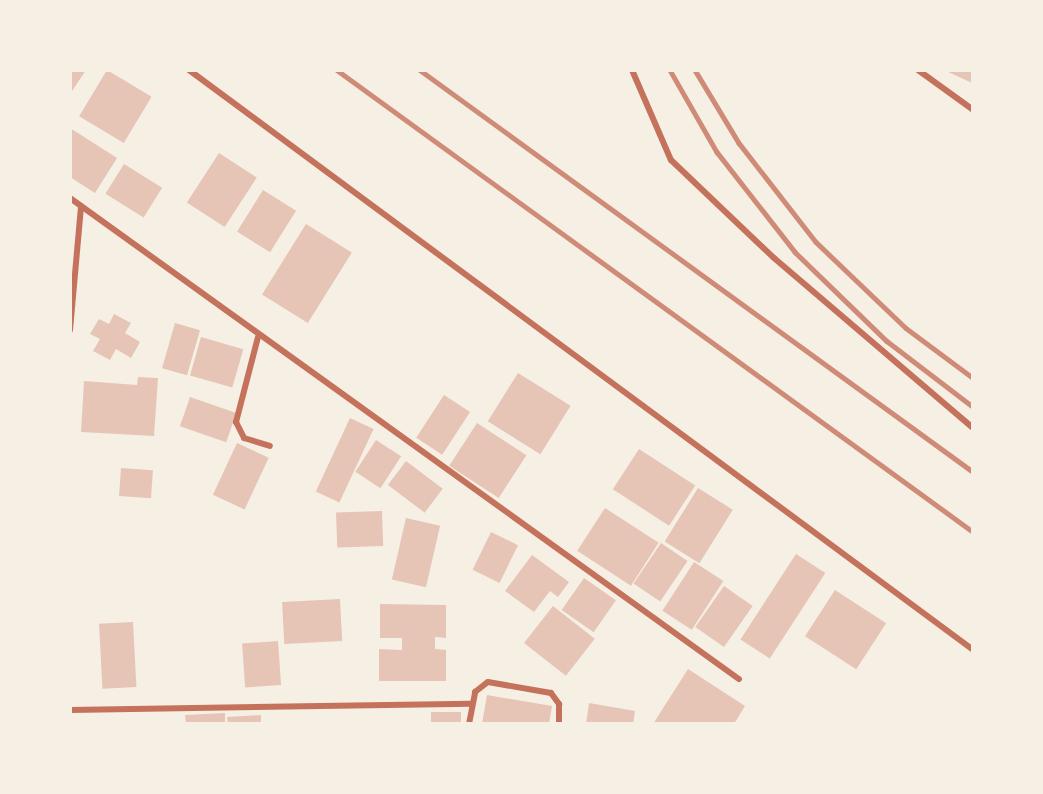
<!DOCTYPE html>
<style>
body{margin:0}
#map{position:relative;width:1043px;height:794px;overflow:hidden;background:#f6efe4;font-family:Karla,sans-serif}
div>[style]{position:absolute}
.building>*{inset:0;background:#e6c5b7;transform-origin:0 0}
.minor>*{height:6px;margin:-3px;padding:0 3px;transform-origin:3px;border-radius:3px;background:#c5725c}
.rail>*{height:4.5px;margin:-2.25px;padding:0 2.25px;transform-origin:2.25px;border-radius:2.25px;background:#cf8b77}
span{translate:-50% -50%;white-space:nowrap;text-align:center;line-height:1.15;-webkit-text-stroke:5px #f6efe4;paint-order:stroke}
.frame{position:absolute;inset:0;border:72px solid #f6efe4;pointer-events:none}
</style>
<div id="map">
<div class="building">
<i style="clip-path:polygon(70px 70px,86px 70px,70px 94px)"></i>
<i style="left:107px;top:70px;width:52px;height:54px;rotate:31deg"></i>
<i style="clip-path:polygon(944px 70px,972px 70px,972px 83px)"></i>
<i style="clip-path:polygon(70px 128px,117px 158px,95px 193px,70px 177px)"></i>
<i style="left:219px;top:153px;width:45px;height:59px;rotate:33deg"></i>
<i style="left:124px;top:164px;width:45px;height:35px;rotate:32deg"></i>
<i style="left:263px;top:190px;width:39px;height:49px;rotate:32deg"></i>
<i style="left:306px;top:224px;width:54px;height:83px;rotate:32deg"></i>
<i style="clip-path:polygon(114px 314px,131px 323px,125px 333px,140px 342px,131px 358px,116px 349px,110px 360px,93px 351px,100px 339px,90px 334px,99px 319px,109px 324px)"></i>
<i style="left:175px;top:323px;width:26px;height:47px;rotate:16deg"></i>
<i style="left:201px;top:337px;width:44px;height:40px;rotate:16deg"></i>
<i style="left:518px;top:373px;width:62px;height:57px;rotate:32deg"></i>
<i style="clip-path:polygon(138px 377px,158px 378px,154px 436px,81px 432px,84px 381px,137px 385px)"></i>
<i style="left:444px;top:395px;width:31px;height:51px;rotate:33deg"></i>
<i style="left:190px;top:397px;width:49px;height:31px;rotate:19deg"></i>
<i style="left:350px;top:418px;width:26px;height:81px;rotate:25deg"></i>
<i style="left:477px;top:423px;width:59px;height:51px;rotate:33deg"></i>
<i style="left:376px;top:440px;width:30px;height:38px;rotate:33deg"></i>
<i style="left:237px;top:443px;width:35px;height:57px;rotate:25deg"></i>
<i style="left:639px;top:449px;width:67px;height:48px;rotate:33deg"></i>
<i style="left:406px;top:461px;width:46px;height:30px;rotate:37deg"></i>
<i style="left:121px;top:468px;width:32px;height:28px;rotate:4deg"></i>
<i style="left:698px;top:488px;width:41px;height:63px;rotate:32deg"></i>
<i style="left:605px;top:508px;width:64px;height:51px;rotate:33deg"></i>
<i style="left:382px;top:511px;width:35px;height:46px;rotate:88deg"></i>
<i style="left:406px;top:518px;width:35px;height:63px;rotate:13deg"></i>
<i style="left:491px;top:532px;width:30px;height:42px;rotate:26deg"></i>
<i style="left:661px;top:543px;width:32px;height:49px;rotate:34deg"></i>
<i style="left:796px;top:554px;width:35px;height:102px;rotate:33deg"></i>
<i style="clip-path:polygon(532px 555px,569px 582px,558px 597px,550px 591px,534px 612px,505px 591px)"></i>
<i style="left:694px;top:562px;width:35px;height:58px;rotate:33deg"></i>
<i style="left:584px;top:578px;width:39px;height:39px;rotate:35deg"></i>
<i style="left:724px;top:586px;width:35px;height:50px;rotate:35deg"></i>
<i style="left:835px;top:590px;width:61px;height:55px;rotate:33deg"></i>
<i style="left:340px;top:599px;width:42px;height:58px;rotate:87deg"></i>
<i style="clip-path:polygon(380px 604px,446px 605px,446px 638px,435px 637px,435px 649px,446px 650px,446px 681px,379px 681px,379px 649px,402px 650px,402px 638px,380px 638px)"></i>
<i style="left:553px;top:606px;width:53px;height:47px;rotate:38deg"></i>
<i style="left:133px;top:622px;width:65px;height:34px;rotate:87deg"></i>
<i style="left:278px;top:641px;width:44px;height:36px;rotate:86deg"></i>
<i style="clip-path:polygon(688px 669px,745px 706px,734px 724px,653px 724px)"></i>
<i style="clip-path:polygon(487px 695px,552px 706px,549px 724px,482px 724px)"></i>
<i style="clip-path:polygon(589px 703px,635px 711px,633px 724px,586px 724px)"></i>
<i style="left:431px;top:712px;width:30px;height:12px"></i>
<i style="clip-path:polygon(225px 713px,225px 724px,186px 724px,185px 715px)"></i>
<i style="clip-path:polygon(261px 715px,261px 724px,228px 724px,227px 717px)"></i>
</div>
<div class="minor">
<i style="left:189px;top:70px;width:974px;rotate:36.48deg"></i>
<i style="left:632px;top:70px;width:98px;rotate:66.6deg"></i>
<i style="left:671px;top:160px;width:142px;rotate:43.6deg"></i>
<i style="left:774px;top:258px;width:260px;rotate:40.5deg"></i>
<i style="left:918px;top:70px;width:67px;rotate:35.8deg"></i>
<i style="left:70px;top:198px;width:824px;rotate:35.72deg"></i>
<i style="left:70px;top:330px;width:124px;rotate:-84.9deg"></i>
<i style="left:258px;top:337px;width:88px;rotate:104.5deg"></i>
<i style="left:236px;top:422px;width:18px;rotate:63deg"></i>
<i style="left:244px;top:438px;width:27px;rotate:17deg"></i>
<i style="left:70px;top:710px;width:401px;rotate:-0.9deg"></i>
<i style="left:469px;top:724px;width:33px;rotate:-79deg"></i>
<i style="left:475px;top:692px;width:16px;rotate:-38deg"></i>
<i style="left:488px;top:682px;width:64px;rotate:9.9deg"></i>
<i style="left:551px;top:693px;width:14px;rotate:54deg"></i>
<i style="left:559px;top:704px;width:20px;rotate:90deg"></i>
</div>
<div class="rail">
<i style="left:337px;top:70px;width:785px;rotate:35.98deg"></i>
<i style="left:420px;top:70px;width:682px;rotate:36deg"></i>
<i style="left:670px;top:70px;width:95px;rotate:60.2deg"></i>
<i style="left:717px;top:152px;width:127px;rotate:52deg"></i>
<i style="left:795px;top:252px;width:128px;rotate:44.1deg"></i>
<i style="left:887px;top:341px;width:107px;rotate:37.4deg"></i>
<i style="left:695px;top:70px;width:85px;rotate:58.9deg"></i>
<i style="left:739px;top:143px;width:125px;rotate:52.1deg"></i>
<i style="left:816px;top:242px;width:124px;rotate:43.7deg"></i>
<i style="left:906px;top:328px;width:82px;rotate:36.6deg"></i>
</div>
<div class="frame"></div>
</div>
